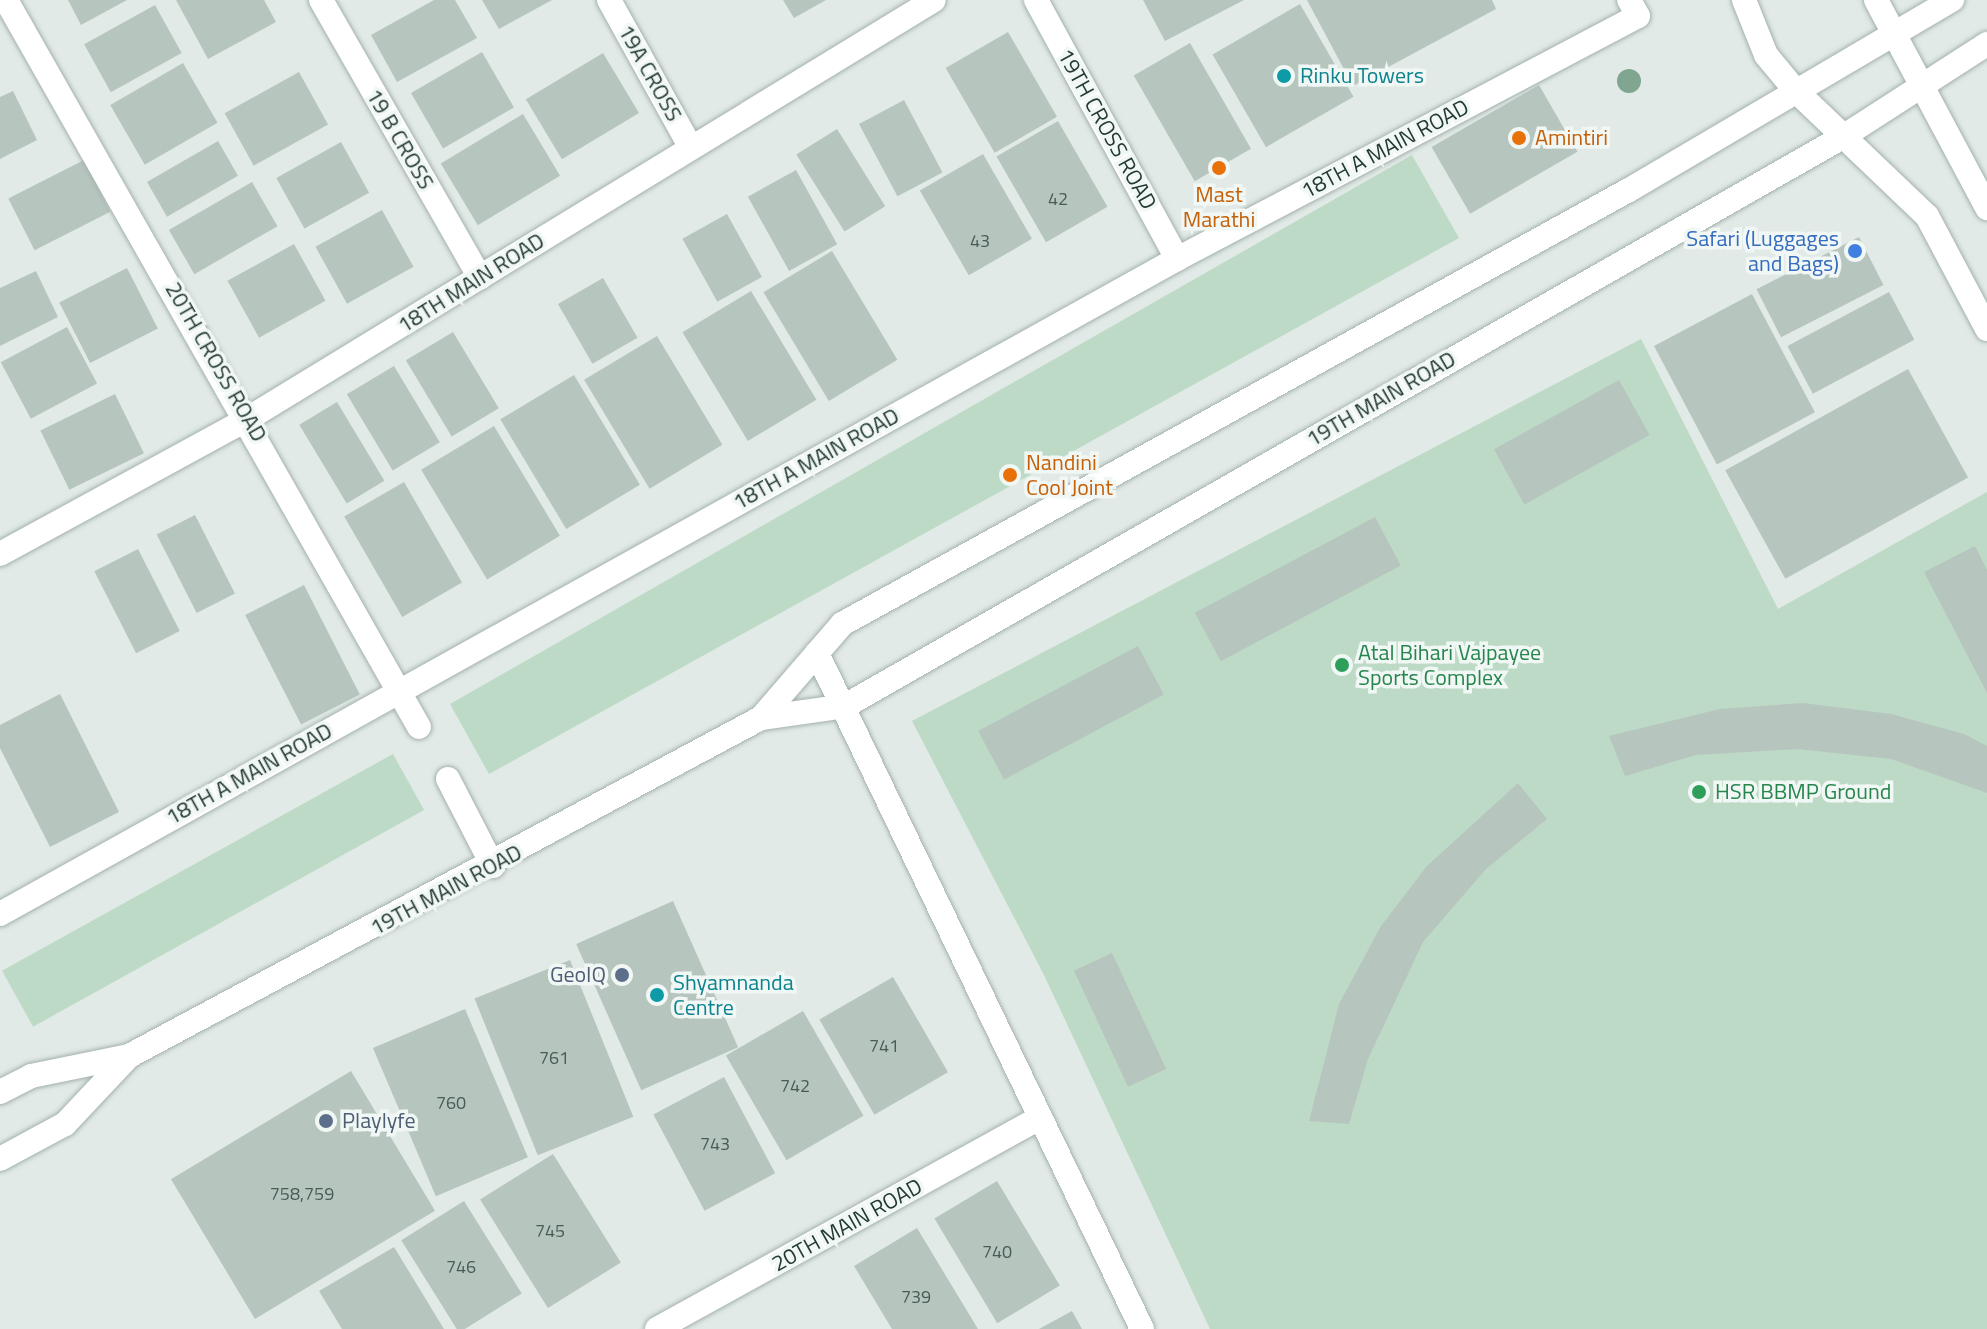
<!DOCTYPE html>
<style>
body{margin:0}
#map{position:relative;width:1987px;height:1329px;overflow:hidden;background:#e1eae6;font-family:"Titillium Web",sans-serif}
div>[style]{position:absolute}
.green>*{inset:0;background:#bcdac5;transform-origin:0 0}
.building>*{inset:0;background:#b7c5bf;transform-origin:0 0}
.roads{filter:drop-shadow(0 0 2px #a4b1ad) drop-shadow(0 0 2px #a4b1ad)}
.minor>*{height:24px;margin:-12px;padding:0 12px;transform-origin:12px;border-radius:12px;background:#fff}
.secondary>*{height:24px;margin:-12px;padding:0 12px;transform-origin:12px;border-radius:12px;background:#fff}
.trees>*{width:24px;height:24px;margin:-12px;border-radius:50%;background:#80a590}
.dots>*{width:22px;height:22px;translate:-50% -50%;box-sizing:border-box;border:4px solid #f1f7f4;border-radius:50%}
span{translate:-50% -50%;white-space:nowrap;text-align:center;line-height:1.15;-webkit-text-stroke:7px #f1f7f4;paint-order:stroke}
.number-label{font-size:18px;color:#485c57}
.number-label span{-webkit-text-stroke-width:0}
.street-label{font-size:22px;color:#233934}
.culture-label{font-size:22px;color:#0d838f}
.left{translate:0 -50%;text-align:left}
.food-label{font-size:22px;color:#c56008}
.shop-label{font-size:22px;color:#366cbe}
.right{translate:-100% -50%;text-align:right}
.leisure-label{font-size:22px;color:#27864d}
.service-label{font-size:22px;color:#4e5e75}
</style>
<div id="map">
<div class="green">
<i style="clip-path:polygon(1412px 155px,1459px 238px,489px 774px,450px 704px)"></i>
<i style="clip-path:polygon(1641px 339px,1778px 609px,1987px 492px,1987px 1329px,1210px 1329px,1044px 975px,912px 721px)"></i>
<i style="left:393px;top:754px;width:64px;height:447px;rotate:61deg"></i>
</div>
<div class="building">
<i style="clip-path:polygon(68px 0,127px 0,81px 25px)"></i>
<i style="clip-path:polygon(176px 0,264px 0,276px 22px,208px 59px)"></i>
<i style="clip-path:polygon(434px 0,455px 0,477px 38px,397px 82px,371px 35px)"></i>
<i style="clip-path:polygon(482px 0,552px 0,499px 29px)"></i>
<i style="clip-path:polygon(783px 0,826px 0,794px 18px)"></i>
<i style="clip-path:polygon(1143px 0,1244px 0,1165px 41px)"></i>
<i style="clip-path:polygon(1307px 0,1492px 0,1496px 9px,1353px 86px)"></i>
<i style="left:1300px;top:4px;width:107px;height:101px;rotate:60deg"></i>
<i style="left:155px;top:5px;width:55px;height:81px;rotate:61deg"></i>
<i style="left:1008px;top:32px;width:98px;height:72px;rotate:60deg"></i>
<i style="left:1190px;top:43px;width:122px;height:65px;rotate:60deg"></i>
<i style="left:482px;top:52px;width:64px;height:82px;rotate:60deg"></i>
<i style="left:603px;top:53px;width:70px;height:90px;rotate:59deg"></i>
<i style="left:183px;top:63px;width:69px;height:84px;rotate:60deg"></i>
<i style="left:299px;top:72px;width:60px;height:85px;rotate:61deg"></i>
<i style="left:1539px;top:85px;width:77px;height:124px;rotate:60deg"></i>
<i style="clip-path:polygon(13px 91px,37px 140px,0 159px,0 97px)"></i>
<i style="left:904px;top:100px;width:82px;height:51px;rotate:62deg"></i>
<i style="left:523px;top:114px;width:72px;height:96px;rotate:59deg"></i>
<i style="left:1058px;top:121px;width:99px;height:71px;rotate:60deg"></i>
<i style="left:837px;top:129px;width:91px;height:48px;rotate:58deg"></i>
<i style="left:218px;top:141px;width:40px;height:82px;rotate:60deg"></i>
<i style="left:341px;top:142px;width:58px;height:74px;rotate:61deg"></i>
<i style="left:983px;top:154px;width:98px;height:73px;rotate:60deg"></i>
<i style="left:84px;top:160px;width:58px;height:85px;rotate:63deg"></i>
<i style="left:796px;top:170px;width:85px;height:55px;rotate:61deg"></i>
<i style="left:252px;top:182px;width:51px;height:96px;rotate:60deg"></i>
<i style="left:382px;top:210px;width:65px;height:76px;rotate:61deg"></i>
<i style="left:727px;top:214px;width:72px;height:51px;rotate:61deg"></i>
<i style="left:1859px;top:237px;width:54px;height:115px;rotate:63deg"></i>
<i style="left:294px;top:244px;width:65px;height:76px;rotate:61deg"></i>
<i style="left:832px;top:251px;width:127px;height:80px;rotate:59deg"></i>
<i style="left:127px;top:268px;width:68px;height:76px;rotate:63deg"></i>
<i style="clip-path:polygon(36px 271px,58px 317px,0 346px,0 288px)"></i>
<i style="left:603px;top:278px;width:69px;height:52px;rotate:60deg"></i>
<i style="left:751px;top:291px;width:127px;height:80px;rotate:59deg"></i>
<i style="left:1889px;top:292px;width:54px;height:115px;rotate:62deg"></i>
<i style="left:1752px;top:294px;width:134px;height:111px;rotate:62deg"></i>
<i style="left:67px;top:327px;width:64px;height:75px;rotate:62deg"></i>
<i style="left:453px;top:332px;width:89px;height:55px;rotate:59deg"></i>
<i style="left:657px;top:336px;width:127px;height:85px;rotate:59deg"></i>
<i style="left:394px;top:366px;width:89px;height:55px;rotate:59deg"></i>
<i style="left:1908px;top:369px;width:124px;height:209px;rotate:61deg"></i>
<i style="left:574px;top:375px;width:128px;height:86px;rotate:59deg"></i>
<i style="left:1619px;top:380px;width:63px;height:143px;rotate:61deg"></i>
<i style="left:115px;top:394px;width:66px;height:83px;rotate:64deg"></i>
<i style="left:337px;top:402px;width:92px;height:44px;rotate:59deg"></i>
<i style="left:494px;top:426px;width:128px;height:85px;rotate:59deg"></i>
<i style="left:404px;top:482px;width:116px;height:69px;rotate:60deg"></i>
<i style="left:195px;top:515px;width:88px;height:43px;rotate:63deg"></i>
<i style="left:1375px;top:517px;width:55px;height:204px;rotate:62deg"></i>
<i style="clip-path:polygon(1975px 546px,1987px 570px,1987px 693px,1924px 572px)"></i>
<i style="left:138px;top:549px;width:92px;height:49px;rotate:63deg"></i>
<i style="left:304px;top:585px;width:123px;height:66px;rotate:63deg"></i>
<i style="left:1138px;top:646px;width:55px;height:181px;rotate:62deg"></i>
<i style="clip-path:polygon(60px 694px,119px 812px,50px 847px,0 748px,0 725px)"></i>
<i style="clip-path:polygon(1803px 703px,1891px 714px,1964px 734px,1987px 746px,1987px 793px,1891px 759px,1797px 749px,1696px 755px,1625px 776px,1609px 736px,1720px 709px)"></i>
<i style="clip-path:polygon(1518px 783px,1547px 819px,1486px 869px,1423px 942px,1368px 1059px,1349px 1124px,1309px 1121px,1339px 1004px,1381px 926px,1427px 866px)"></i>
<i style="left:673px;top:901px;width:160px;height:106px;rotate:66deg"></i>
<i style="left:1112px;top:953px;width:128px;height:42px;rotate:65deg"></i>
<i style="left:570px;top:960px;width:169px;height:103px;rotate:68deg"></i>
<i style="left:893px;top:977px;width:110px;height:85px;rotate:60deg"></i>
<i style="left:465px;top:1009px;width:161px;height:100px;rotate:67deg"></i>
<i style="left:803px;top:1011px;width:121px;height:89px;rotate:60deg"></i>
<i style="left:351px;top:1071px;width:163px;height:210px;rotate:59deg"></i>
<i style="left:724px;top:1077px;width:109px;height:80px;rotate:62deg"></i>
<i style="left:553px;top:1154px;width:128px;height:86px;rotate:58deg"></i>
<i style="left:997px;top:1181px;width:122px;height:73px;rotate:59deg"></i>
<i style="left:464px;top:1201px;width:109px;height:74px;rotate:58deg"></i>
<i style="clip-path:polygon(917px 1228px,978px 1329px,892px 1329px,854px 1266px)"></i>
<i style="clip-path:polygon(394px 1247px,444px 1329px,342px 1329px,319px 1291px)"></i>
<i style="clip-path:polygon(1072px 1311px,1082px 1329px,1039px 1329px)"></i>
</div>
<div class="roads">
<div class="minor">
<i style="left:6px;top:0;width:836px;rotate:60.4deg"></i>
<i style="left:321px;top:0;width:320px;rotate:60.2deg"></i>
<i style="left:609px;top:0;width:167px;rotate:61deg"></i>
<i style="left:1036px;top:0;width:295px;rotate:61.4deg"></i>
<i style="left:0;top:554px;width:284px;rotate:-28.6deg"></i>
<i style="left:249px;top:418px;width:802px;rotate:-31.39deg"></i>
<i style="left:817px;top:653px;width:750px;rotate:64.32deg"></i>
<i style="left:448px;top:779px;width:98px;rotate:62.7deg"></i>
<i style="left:0;top:914px;width:1347px;rotate:-29.1deg"></i>
<i style="left:1177px;top:259px;width:521px;rotate:-27.79deg"></i>
<i style="left:1638px;top:16px;width:18px;rotate:-119deg"></i>
<i style="left:657px;top:1329px;width:433px;rotate:-28.9deg"></i>
</div>
<div class="secondary">
<i style="left:1744px;top:0;width:59px;rotate:68.2deg"></i>
<i style="left:1766px;top:55px;width:45px;rotate:50.4deg"></i>
<i style="left:1795px;top:90px;width:182px;rotate:43.7deg"></i>
<i style="left:1927px;top:216px;width:128px;rotate:62deg"></i>
<i style="left:1876px;top:0;width:236px;rotate:61.9deg"></i>
<i style="left:761px;top:718px;width:85px;rotate:-8.1deg"></i>
<i style="left:845px;top:706px;width:1147px;rotate:-29.7deg"></i>
<i style="left:1841px;top:138px;width:174px;rotate:-32.8deg"></i>
<i style="left:0;top:1092px;width:35px;rotate:-27deg"></i>
<i style="left:31px;top:1076px;width:100px;rotate:-11.5deg"></i>
<i style="left:129px;top:1056px;width:717px;rotate:-28.14deg"></i>
<i style="left:761px;top:718px;width:124px;rotate:-49.2deg"></i>
<i style="left:842px;top:624px;width:899px;rotate:-28.88deg"></i>
<i style="left:1629px;top:190px;width:375px;rotate:-30.5deg"></i>
<i style="left:0;top:1159px;width:74px;rotate:-28.3deg"></i>
<i style="left:65px;top:1124px;width:93px;rotate:-46.7deg"></i>
</div>
</div>
<div class="trees">
<i style="left:1629px;top:81px"></i>
</div>
<div class="dots">
<i style="left:1284px;top:76px;background:#0f9aa8"></i>
<i style="left:1519px;top:138px;background:#e8710a"></i>
<i style="left:1219px;top:168px;background:#e8710a"></i>
<i style="left:1855px;top:251px;background:#3f7fe0"></i>
<i style="left:1010px;top:475px;background:#e8710a"></i>
<i style="left:1342px;top:665px;background:#2e9e5b"></i>
<i style="left:1699px;top:792px;background:#2e9e5b"></i>
<i style="left:622px;top:975px;background:#5c6f8a"></i>
<i style="left:657px;top:995px;background:#0f9aa8"></i>
<i style="left:326px;top:1121px;background:#5c6f8a"></i>
</div>
<div class="number-label">
<span style="left:1058px;top:199px">42</span>
<span style="left:980px;top:241px">43</span>
<span style="left:884px;top:1046px">741</span>
<span style="left:554px;top:1058px">761</span>
<span style="left:795px;top:1086px">742</span>
<span style="left:451px;top:1103px">760</span>
<span style="left:715px;top:1144px">743</span>
<span style="left:302px;top:1194px">758,759</span>
<span style="left:550px;top:1231px">745</span>
<span style="left:997px;top:1252px">740</span>
<span style="left:461px;top:1267px">746</span>
<span style="left:916px;top:1297px">739</span>
</div>
<div class="street-label">
<span style="left:650px;top:73px;rotate:61deg">19A CROSS</span>
<span style="left:1107px;top:129px;rotate:61deg">19TH CROSS ROAD</span>
<span style="left:400px;top:139px;rotate:60deg">19 B CROSS</span>
<span style="left:1385px;top:149px;rotate:-28deg">18TH A MAIN ROAD</span>
<span style="left:471px;top:283px;rotate:-32deg">18TH MAIN ROAD</span>
<span style="left:216px;top:362px;rotate:60deg">20TH CROSS ROAD</span>
<span style="left:1381px;top:399px;rotate:-30deg">19TH MAIN ROAD</span>
<span style="left:816px;top:459px;rotate:-29deg">18TH A MAIN ROAD</span>
<span style="left:249px;top:774px;rotate:-29deg">18TH A MAIN ROAD</span>
<span style="left:446px;top:890px;rotate:-28deg">19TH MAIN ROAD</span>
<span style="left:847px;top:1225px;rotate:-29deg">20TH MAIN ROAD</span>
</div>
<div class="culture-label">
<span class="left" style="left:1300px;top:76px">Rinku Towers</span>
<span class="left" style="left:673px;top:995px">Shyamnanda<br>Centre</span>
</div>
<div class="food-label">
<span class="left" style="left:1535px;top:138px">Amintiri</span>
<span style="left:1219px;top:207px">Mast<br>Marathi</span>
<span class="left" style="left:1026px;top:475px">Nandini<br>Cool Joint</span>
</div>
<div class="shop-label">
<span class="right" style="left:1839px;top:251px">Safari (Luggages<br>and Bags)</span>
</div>
<div class="leisure-label">
<span class="left" style="left:1358px;top:665px">Atal Bihari Vajpayee<br>Sports Complex</span>
<span class="left" style="left:1715px;top:792px">HSR BBMP Ground</span>
</div>
<div class="service-label">
<span class="right" style="left:606px;top:975px">GeoIQ</span>
<span class="left" style="left:342px;top:1121px">Playlyfe</span>
</div>
</div>
